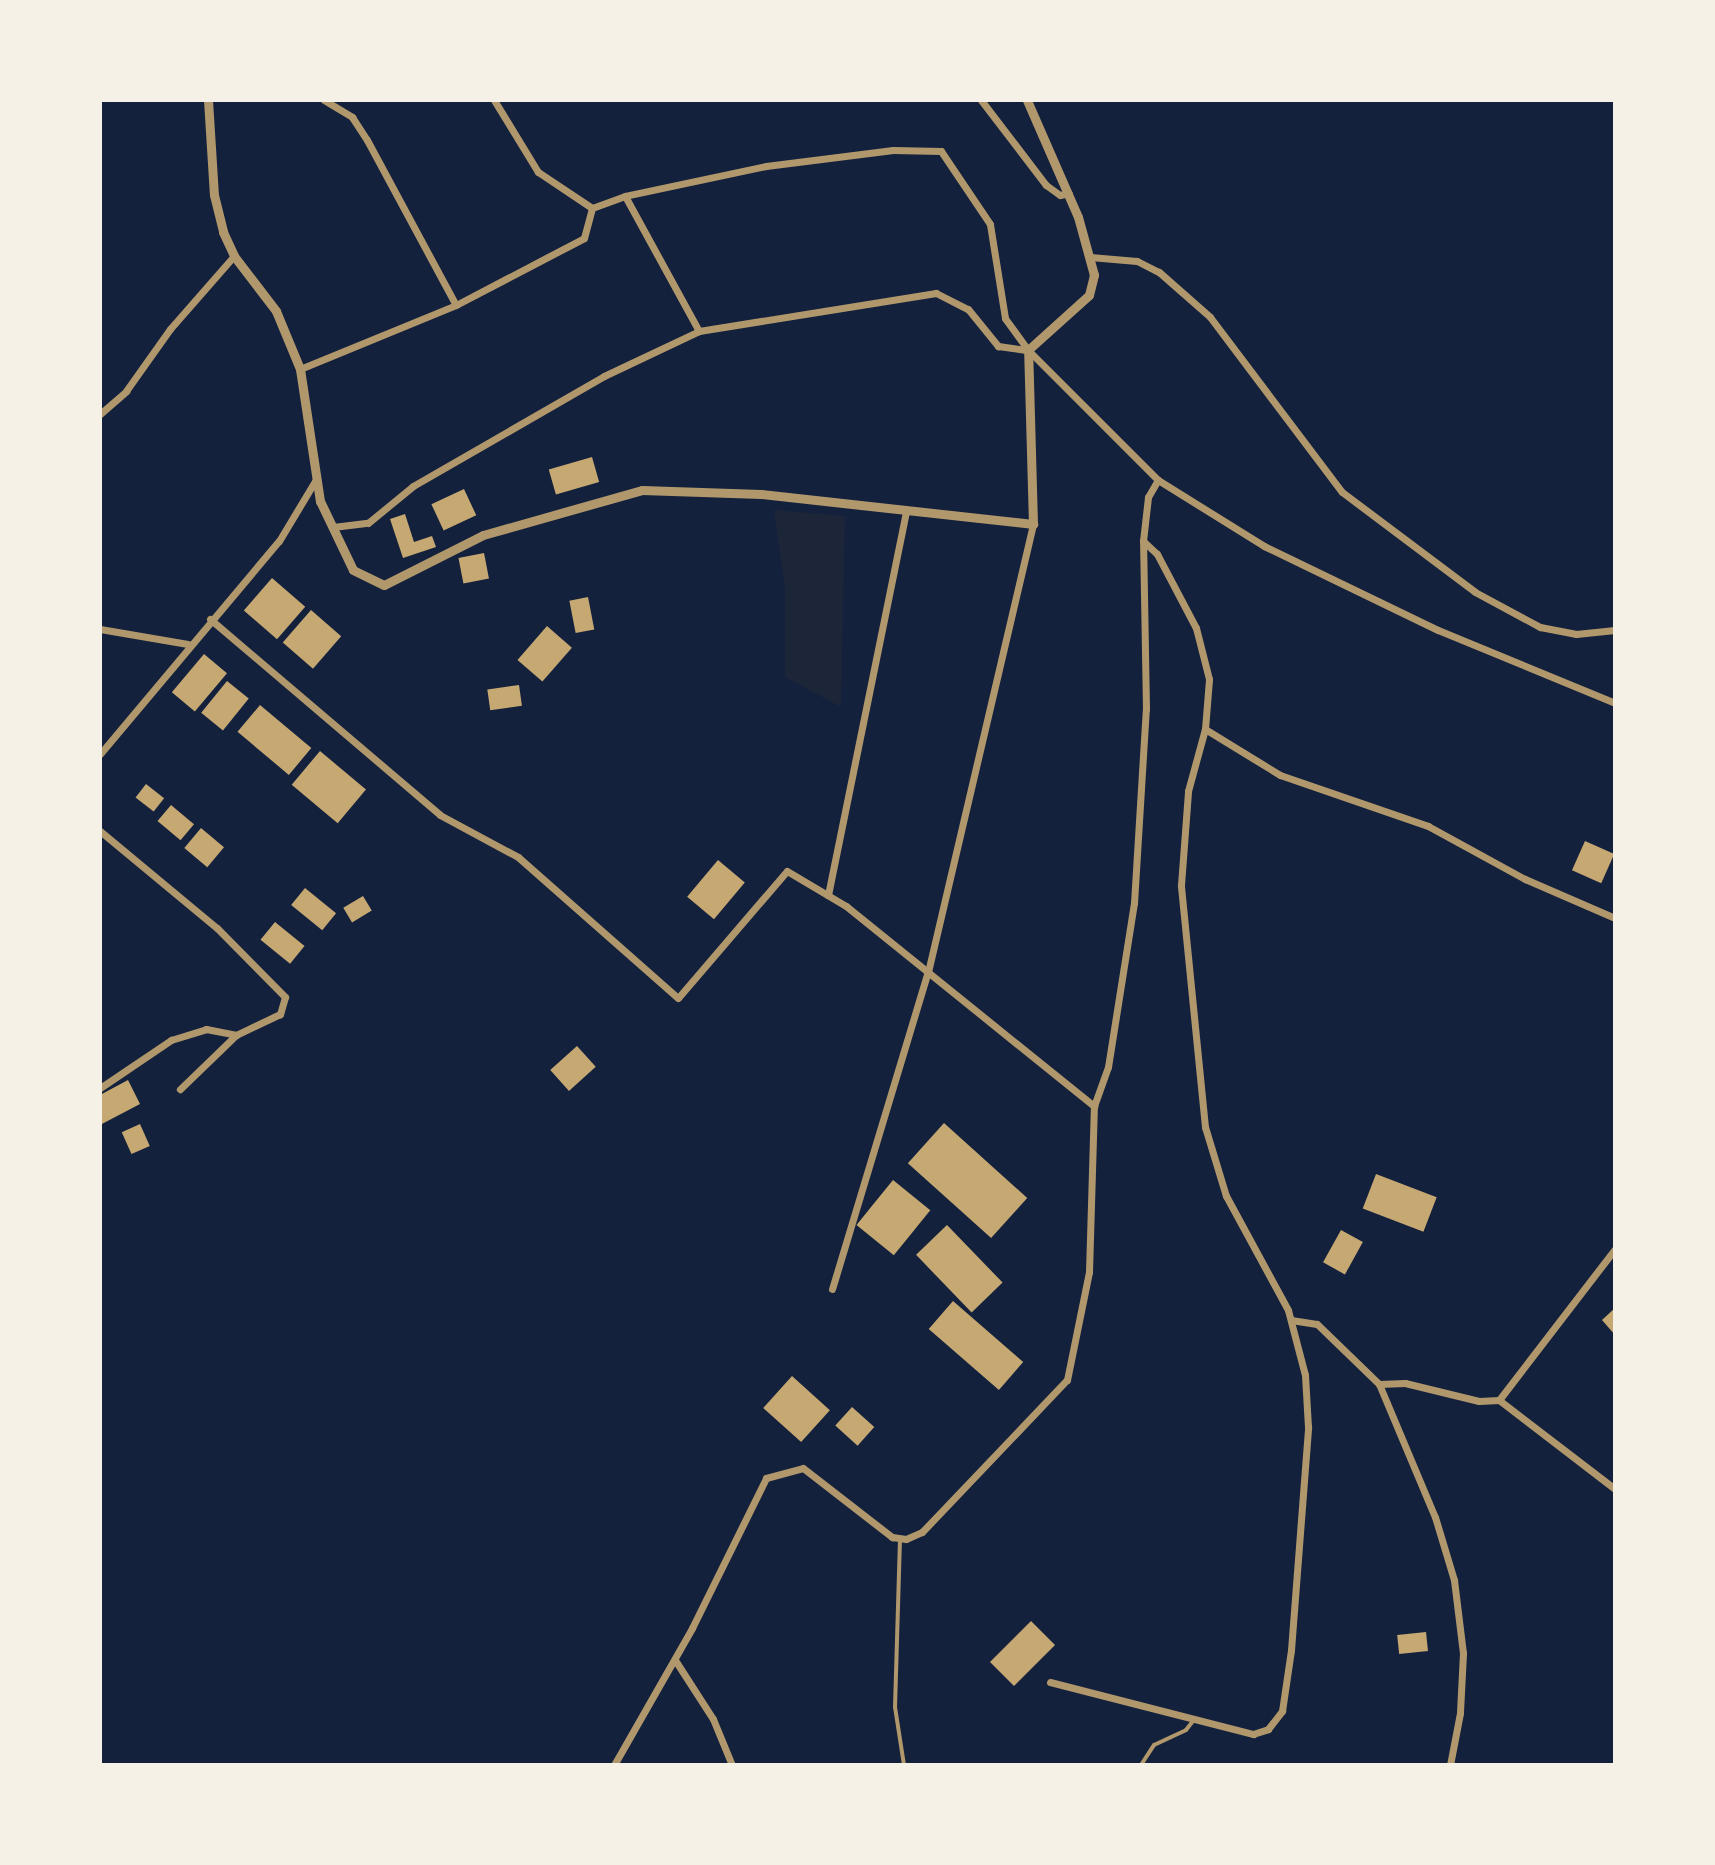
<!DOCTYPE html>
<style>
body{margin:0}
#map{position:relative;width:1715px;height:1865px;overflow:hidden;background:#14213d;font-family:"Asap Condensed",sans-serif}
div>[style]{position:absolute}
.green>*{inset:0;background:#1d2539}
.building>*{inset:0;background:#c6a872;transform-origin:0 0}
.service>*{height:4px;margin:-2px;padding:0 2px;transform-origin:2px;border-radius:2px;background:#b1986c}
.minor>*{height:7px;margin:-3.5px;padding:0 3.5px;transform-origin:3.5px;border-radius:3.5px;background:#b1986c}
.tertiary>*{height:9px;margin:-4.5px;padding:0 4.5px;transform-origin:4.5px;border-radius:4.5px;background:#b1986c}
span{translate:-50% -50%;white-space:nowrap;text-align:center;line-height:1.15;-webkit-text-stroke:8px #f6f1e7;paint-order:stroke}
.frame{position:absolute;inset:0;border:102px solid #f6f1e7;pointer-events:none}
</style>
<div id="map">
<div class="green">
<i style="clip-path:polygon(774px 510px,845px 516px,841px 707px,785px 677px,785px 588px)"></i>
</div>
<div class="building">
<i style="left:592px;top:457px;width:26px;height:45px;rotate:74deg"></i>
<i style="left:464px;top:489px;width:29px;height:36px;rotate:65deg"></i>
<i style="clip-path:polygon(405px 514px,414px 542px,432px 536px,436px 547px,403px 558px,390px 519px)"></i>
<i style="left:484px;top:553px;width:26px;height:26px;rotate:79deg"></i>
<i style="left:272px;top:578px;width:44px;height:43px;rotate:41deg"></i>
<i style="left:588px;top:597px;width:33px;height:19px;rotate:79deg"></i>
<i style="left:311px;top:610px;width:40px;height:43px;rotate:41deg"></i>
<i style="left:547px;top:626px;width:33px;height:45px;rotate:41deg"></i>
<i style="left:204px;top:654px;width:30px;height:50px;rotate:40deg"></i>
<i style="left:227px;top:681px;width:28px;height:41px;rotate:39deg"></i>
<i style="left:519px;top:685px;width:21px;height:32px;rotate:82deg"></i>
<i style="left:260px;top:705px;width:67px;height:35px;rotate:40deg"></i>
<i style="left:320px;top:751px;width:60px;height:44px;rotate:40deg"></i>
<i style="left:146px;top:784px;width:23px;height:17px;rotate:38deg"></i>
<i style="left:171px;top:805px;width:30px;height:21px;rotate:40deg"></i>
<i style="left:201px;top:828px;width:30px;height:26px;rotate:40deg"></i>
<i style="left:1585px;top:841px;width:32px;height:32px;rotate:24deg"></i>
<i style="left:718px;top:860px;width:35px;height:48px;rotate:40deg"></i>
<i style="left:305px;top:888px;width:40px;height:22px;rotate:39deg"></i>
<i style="left:363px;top:896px;width:17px;height:23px;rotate:59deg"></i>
<i style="left:275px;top:922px;width:38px;height:23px;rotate:39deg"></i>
<i style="left:577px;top:1046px;width:28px;height:36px;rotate:48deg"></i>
<i style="clip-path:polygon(128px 1080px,140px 1104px,100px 1125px,100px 1095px)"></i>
<i style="left:944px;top:1123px;width:112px;height:54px;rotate:42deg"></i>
<i style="left:140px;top:1124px;width:24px;height:20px;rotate:66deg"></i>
<i style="left:1376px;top:1174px;width:65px;height:37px;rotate:21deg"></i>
<i style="left:893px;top:1180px;width:48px;height:58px;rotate:39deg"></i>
<i style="left:947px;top:1225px;width:80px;height:43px;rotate:46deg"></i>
<i style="left:1341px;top:1230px;width:25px;height:37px;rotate:29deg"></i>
<i style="left:953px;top:1301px;width:93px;height:37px;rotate:41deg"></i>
<i style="clip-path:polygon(1615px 1308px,1615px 1335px,1602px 1320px)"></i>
<i style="left:792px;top:1376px;width:51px;height:43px;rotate:42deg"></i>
<i style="left:852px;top:1407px;width:30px;height:25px;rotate:42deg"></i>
<i style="left:1031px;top:1621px;width:34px;height:58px;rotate:45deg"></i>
<i style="left:1426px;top:1632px;width:19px;height:29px;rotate:84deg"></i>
</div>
<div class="service">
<i style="left:900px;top:1539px;width:168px;rotate:91.7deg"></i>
<i style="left:895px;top:1707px;width:59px;rotate:81.2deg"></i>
<i style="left:1141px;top:1765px;width:24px;rotate:-57deg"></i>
<i style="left:1154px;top:1745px;width:35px;rotate:-25deg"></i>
<i style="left:1186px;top:1730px;width:11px;rotate:-52deg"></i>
</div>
<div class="minor">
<i style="left:324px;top:100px;width:33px;rotate:31deg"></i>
<i style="left:352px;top:117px;width:27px;rotate:57deg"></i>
<i style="left:367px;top:140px;width:187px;rotate:61.7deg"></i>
<i style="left:981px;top:100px;width:107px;rotate:52.6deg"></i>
<i style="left:1046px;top:185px;width:17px;rotate:36deg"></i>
<i style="left:1060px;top:195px;width:9px;rotate:-13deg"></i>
<i style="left:625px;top:196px;width:154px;rotate:61.3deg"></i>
<i style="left:1090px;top:257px;width:47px;rotate:4.9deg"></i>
<i style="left:1137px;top:261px;width:25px;rotate:27deg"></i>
<i style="left:1159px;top:272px;width:68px;rotate:41.4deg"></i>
<i style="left:1210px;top:317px;width:219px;rotate:53deg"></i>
<i style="left:1342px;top:492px;width:166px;rotate:36.9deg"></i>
<i style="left:1475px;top:592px;width:74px;rotate:28.3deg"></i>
<i style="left:1540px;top:627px;width:37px;rotate:11deg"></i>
<i style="left:1576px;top:634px;width:39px;rotate:-6deg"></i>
<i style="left:300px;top:369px;width:169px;rotate:-22.3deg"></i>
<i style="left:456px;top:305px;width:144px;rotate:-27.6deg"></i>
<i style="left:584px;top:238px;width:31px;rotate:-75deg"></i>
<i style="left:100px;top:414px;width:35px;rotate:-41deg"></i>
<i style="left:126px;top:391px;width:76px;rotate:-54.6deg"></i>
<i style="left:170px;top:329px;width:97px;rotate:-48.8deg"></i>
<i style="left:1158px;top:480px;width:125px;rotate:31.9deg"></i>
<i style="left:1264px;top:546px;width:193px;rotate:25.8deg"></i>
<i style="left:1438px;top:630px;width:191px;rotate:22.4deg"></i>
<i style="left:333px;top:527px;width:35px;rotate:-7deg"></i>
<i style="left:368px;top:523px;width:58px;rotate:-39.4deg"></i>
<i style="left:413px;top:486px;width:220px;rotate:-29.9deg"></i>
<i style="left:604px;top:376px;width:105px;rotate:-25.3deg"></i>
<i style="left:699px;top:331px;width:240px;rotate:-9.1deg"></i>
<i style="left:936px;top:293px;width:36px;rotate:27deg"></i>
<i style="left:968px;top:309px;width:48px;rotate:51deg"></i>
<i style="left:998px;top:346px;width:30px;rotate:8deg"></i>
<i style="left:1028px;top:350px;width:39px;rotate:-126deg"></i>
<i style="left:1005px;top:318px;width:95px;rotate:-99.1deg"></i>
<i style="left:990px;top:224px;width:88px;rotate:-123.9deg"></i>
<i style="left:941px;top:151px;width:48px;rotate:-178.8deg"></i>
<i style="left:893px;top:150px;width:128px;rotate:172.8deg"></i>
<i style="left:766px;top:166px;width:144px;rotate:168deg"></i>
<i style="left:625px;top:196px;width:35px;rotate:160deg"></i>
<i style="left:592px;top:208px;width:65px;rotate:-146.3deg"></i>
<i style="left:538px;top:172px;width:84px;rotate:-121.4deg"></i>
<i style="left:210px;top:619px;width:302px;rotate:40.4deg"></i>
<i style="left:440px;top:815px;width:89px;rotate:28.3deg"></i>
<i style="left:518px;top:857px;width:213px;rotate:41.4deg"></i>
<i style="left:678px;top:998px;width:167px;rotate:-49.4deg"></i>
<i style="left:787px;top:871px;width:69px;rotate:30.7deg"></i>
<i style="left:846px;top:906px;width:319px;rotate:38.9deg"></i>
<i style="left:1094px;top:1106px;width:41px;rotate:-70.3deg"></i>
<i style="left:1108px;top:1067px;width:166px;rotate:-81deg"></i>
<i style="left:1134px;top:903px;width:194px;rotate:-86.5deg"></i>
<i style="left:1146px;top:709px;width:168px;rotate:-91deg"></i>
<i style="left:1143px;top:541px;width:44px;rotate:-83.5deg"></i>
<i style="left:1148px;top:497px;width:20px;rotate:-60deg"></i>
<i style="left:1158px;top:480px;width:184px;rotate:-135deg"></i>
<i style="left:100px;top:629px;width:89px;rotate:9.7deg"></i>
<i style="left:1205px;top:729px;width:88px;rotate:31.5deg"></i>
<i style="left:1280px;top:775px;width:157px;rotate:19deg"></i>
<i style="left:1428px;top:826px;width:111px;rotate:28.7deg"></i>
<i style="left:1525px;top:879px;width:98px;rotate:23.4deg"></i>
<i style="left:100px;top:754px;width:278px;rotate:-50deg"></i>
<i style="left:279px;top:541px;width:70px;rotate:-59deg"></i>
<i style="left:100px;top:831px;width:152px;rotate:39.7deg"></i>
<i style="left:217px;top:928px;width:97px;rotate:45.4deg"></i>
<i style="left:285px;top:997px;width:18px;rotate:106deg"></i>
<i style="left:280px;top:1014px;width:49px;rotate:154.5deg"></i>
<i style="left:236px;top:1035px;width:78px;rotate:136deg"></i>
<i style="left:828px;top:895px;width:392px;rotate:-78.5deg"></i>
<i style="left:100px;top:1088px;width:86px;rotate:-34.1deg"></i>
<i style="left:171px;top:1040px;width:37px;rotate:-17deg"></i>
<i style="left:206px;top:1029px;width:31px;rotate:11deg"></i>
<i style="left:832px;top:1289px;width:331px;rotate:-73.2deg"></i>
<i style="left:928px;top:972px;width:460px;rotate:-76.8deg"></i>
<i style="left:1291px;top:1320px;width:26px;rotate:9deg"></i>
<i style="left:1317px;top:1324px;width:86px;rotate:44.1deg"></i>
<i style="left:1379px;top:1384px;width:144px;rotate:67.2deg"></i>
<i style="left:1435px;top:1517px;width:66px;rotate:73.2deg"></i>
<i style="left:1454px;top:1580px;width:74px;rotate:83deg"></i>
<i style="left:1463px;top:1653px;width:60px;rotate:92.9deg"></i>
<i style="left:1460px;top:1713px;width:53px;rotate:100.9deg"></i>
<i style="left:1379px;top:1384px;width:26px;rotate:-2deg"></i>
<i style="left:1405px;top:1383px;width:76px;rotate:13.7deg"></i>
<i style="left:1479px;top:1401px;width:20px;rotate:-3deg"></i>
<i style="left:1499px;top:1400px;width:190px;rotate:-52.5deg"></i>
<i style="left:1499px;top:1400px;width:146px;rotate:37.5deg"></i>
<i style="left:675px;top:1660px;width:70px;rotate:57.2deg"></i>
<i style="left:713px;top:1719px;width:50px;rotate:67.6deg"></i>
<i style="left:1050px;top:1682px;width:210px;rotate:14.4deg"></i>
<i style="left:1253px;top:1734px;width:16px;rotate:-18deg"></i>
<i style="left:1268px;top:1729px;width:23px;rotate:-52deg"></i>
<i style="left:1282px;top:1711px;width:62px;rotate:-81.6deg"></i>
<i style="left:1291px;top:1650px;width:224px;rotate:-85.6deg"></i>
<i style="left:1308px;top:1427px;width:52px;rotate:-93.3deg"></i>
<i style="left:1305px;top:1375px;width:67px;rotate:-104.7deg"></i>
<i style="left:1288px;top:1310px;width:130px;rotate:-118.5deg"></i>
<i style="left:1226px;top:1196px;width:72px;rotate:-106.9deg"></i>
<i style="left:1205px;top:1127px;width:243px;rotate:-95.7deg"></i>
<i style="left:1181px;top:885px;width:94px;rotate:-85.7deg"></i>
<i style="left:1188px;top:791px;width:64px;rotate:-74.7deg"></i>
<i style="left:1205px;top:729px;width:50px;rotate:-85.4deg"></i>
<i style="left:1209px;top:679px;width:53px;rotate:-104.3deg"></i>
<i style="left:1196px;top:628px;width:84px;rotate:-117.8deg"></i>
<i style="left:1157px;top:554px;width:19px;rotate:-137deg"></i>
<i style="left:614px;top:1765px;width:158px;rotate:-60.3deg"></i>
<i style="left:692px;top:1628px;width:167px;rotate:-63.7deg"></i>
<i style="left:766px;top:1478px;width:38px;rotate:-15deg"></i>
<i style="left:803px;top:1468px;width:113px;rotate:37.8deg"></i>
<i style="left:892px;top:1537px;width:14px;rotate:8deg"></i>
<i style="left:906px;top:1539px;width:17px;rotate:-24deg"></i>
<i style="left:922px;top:1532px;width:210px;rotate:-46.4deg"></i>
<i style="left:1067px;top:1380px;width:110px;rotate:-78.5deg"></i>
<i style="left:1089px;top:1272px;width:166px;rotate:-88.3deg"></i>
</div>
<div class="tertiary">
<i style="left:208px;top:100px;width:95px;rotate:86.4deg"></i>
<i style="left:214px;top:195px;width:38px;rotate:76deg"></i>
<i style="left:223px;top:232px;width:26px;rotate:65deg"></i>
<i style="left:234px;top:256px;width:69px;rotate:52.6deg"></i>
<i style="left:276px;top:311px;width:63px;rotate:67.5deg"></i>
<i style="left:300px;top:369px;width:134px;rotate:81.4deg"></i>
<i style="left:320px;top:501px;width:76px;rotate:64.4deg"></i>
<i style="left:353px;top:570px;width:34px;rotate:26deg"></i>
<i style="left:384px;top:585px;width:111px;rotate:-26.8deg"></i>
<i style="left:483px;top:535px;width:165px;rotate:-15.8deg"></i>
<i style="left:642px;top:490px;width:119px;rotate:1.9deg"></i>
<i style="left:761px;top:494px;width:274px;rotate:6.3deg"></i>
<i style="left:1033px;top:524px;width:174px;rotate:-91.6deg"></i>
<i style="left:1028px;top:350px;width:82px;rotate:-42deg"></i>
<i style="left:1089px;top:295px;width:21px;rotate:-76deg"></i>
<i style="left:1094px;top:275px;width:60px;rotate:-105.4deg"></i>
<i style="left:1078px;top:217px;width:128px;rotate:-113.6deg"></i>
</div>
<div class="frame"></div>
</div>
